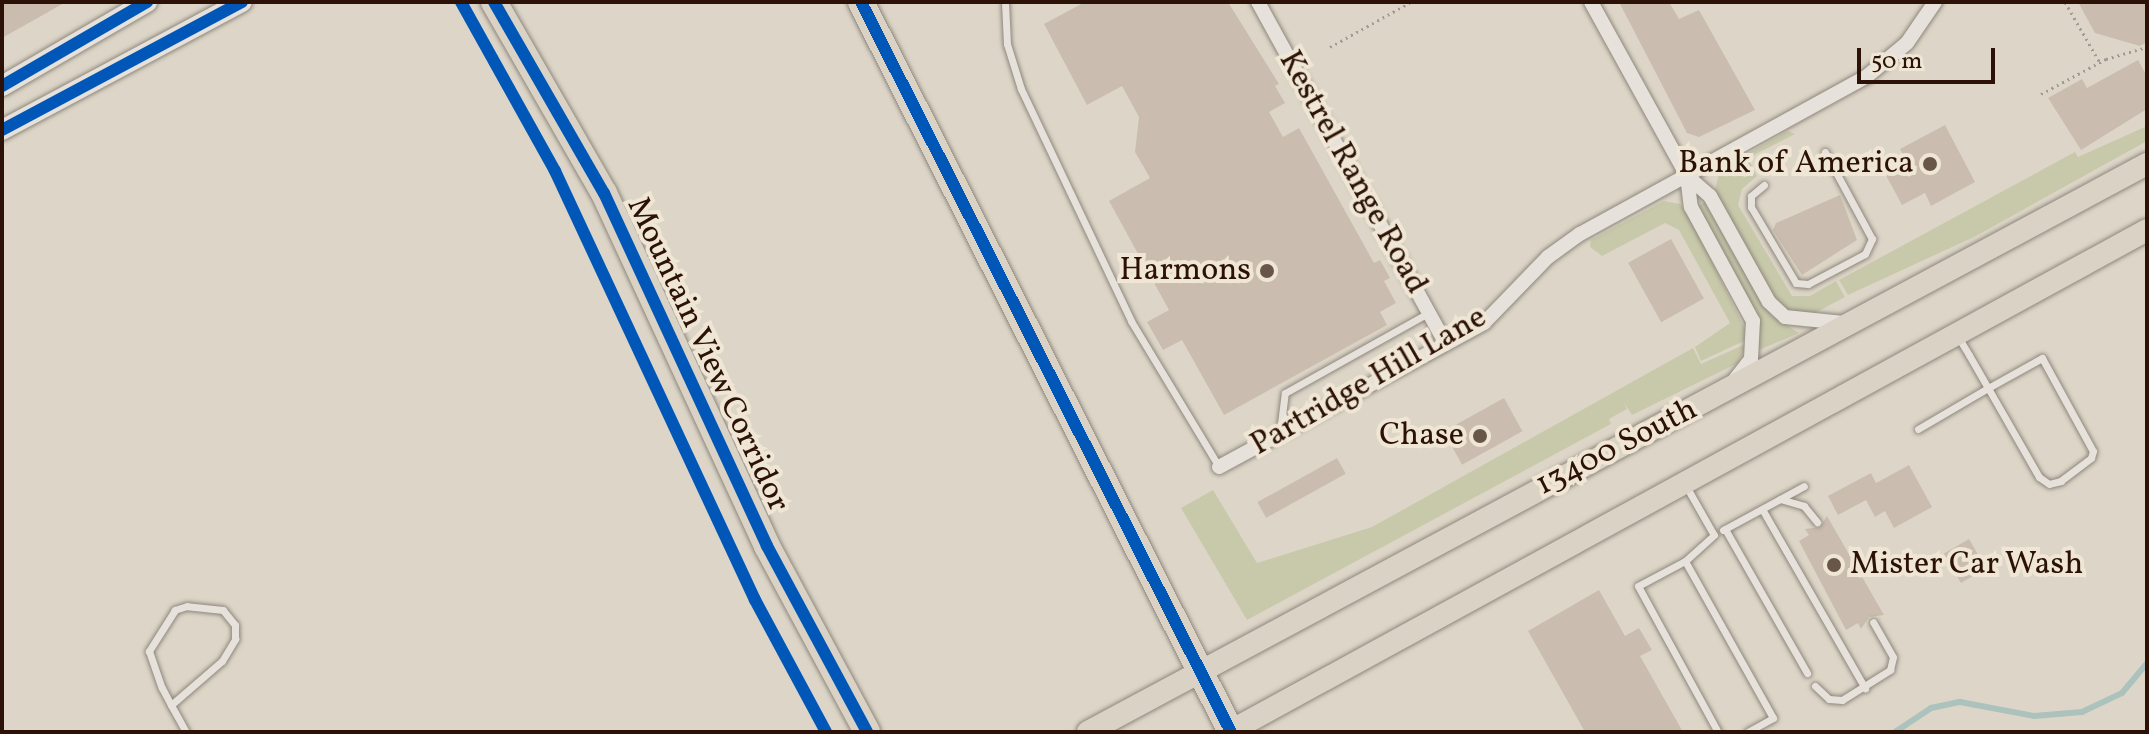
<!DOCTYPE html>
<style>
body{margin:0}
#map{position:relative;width:2149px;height:734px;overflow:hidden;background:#ddd6c8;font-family:Vollkorn,serif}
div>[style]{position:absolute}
.green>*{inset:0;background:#c8c9aa}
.stream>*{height:6px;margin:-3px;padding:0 3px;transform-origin:3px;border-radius:3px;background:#acc2bc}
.building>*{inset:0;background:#cabdaf;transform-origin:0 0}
.path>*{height:3px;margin-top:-1.5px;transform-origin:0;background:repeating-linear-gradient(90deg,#a29b95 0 2px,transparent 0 6px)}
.roads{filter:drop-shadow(0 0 2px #8e877d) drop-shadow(0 0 2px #8e877d)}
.lane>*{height:7px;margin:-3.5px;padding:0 3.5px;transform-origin:3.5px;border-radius:3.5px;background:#e6e1da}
.street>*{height:14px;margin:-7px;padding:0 7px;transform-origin:7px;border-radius:7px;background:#e6e1da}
.secondary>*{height:20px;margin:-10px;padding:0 10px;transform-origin:10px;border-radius:10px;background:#e6e1da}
.primary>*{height:22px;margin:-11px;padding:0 11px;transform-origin:11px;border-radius:11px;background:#d9d2c5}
.highway>*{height:26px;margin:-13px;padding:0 13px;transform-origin:13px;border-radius:13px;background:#d9d2c5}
.cycleway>*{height:12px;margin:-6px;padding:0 6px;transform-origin:6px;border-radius:6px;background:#0057b8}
.dots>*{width:22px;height:22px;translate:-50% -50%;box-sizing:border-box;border:4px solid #efe6d5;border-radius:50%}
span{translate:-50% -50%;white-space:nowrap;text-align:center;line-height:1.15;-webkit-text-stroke:8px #efe6d5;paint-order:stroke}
.poi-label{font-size:32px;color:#2b1106}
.right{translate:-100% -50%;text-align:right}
.left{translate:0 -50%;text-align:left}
.street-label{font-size:32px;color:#2b1106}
.frame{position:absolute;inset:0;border:4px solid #2b1106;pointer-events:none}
.scale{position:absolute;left:1857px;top:48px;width:138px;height:36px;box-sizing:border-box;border:4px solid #2b1106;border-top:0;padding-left:10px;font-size:24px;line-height:28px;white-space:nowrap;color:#2b1106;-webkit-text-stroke:6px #efe6d5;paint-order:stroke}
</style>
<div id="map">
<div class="green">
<i style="clip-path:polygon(2147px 126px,2147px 141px,1974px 237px,1848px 295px,1839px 280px,2075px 152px,2078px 157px)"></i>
<i style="clip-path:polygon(1788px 131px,1795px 134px,1748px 158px,1757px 176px,1742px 189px,1738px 205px,1792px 296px,1810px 296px,1836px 281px,1845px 297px,1815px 313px,1790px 312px,1774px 300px,1715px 190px,1720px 169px)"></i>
<i style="clip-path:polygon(1664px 201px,1680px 204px,1687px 212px,1745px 329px,1744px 341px,1701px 361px,1695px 347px,1730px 323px,1679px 230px,1665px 223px,1602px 256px,1590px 247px,1591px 240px)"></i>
<i style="clip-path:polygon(1707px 201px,1762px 301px,1772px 316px,1799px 333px,1759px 350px,1759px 319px,1698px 206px)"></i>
<i style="clip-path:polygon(1748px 343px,1738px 363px,1632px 415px,1623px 401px,1627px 409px,1609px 419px,1611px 424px,1247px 620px,1181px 508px,1213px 490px,1257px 563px,1372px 527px,1693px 348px,1701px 364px)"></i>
</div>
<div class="stream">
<i style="left:1895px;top:732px;width:43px;rotate:-33.7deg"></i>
<i style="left:1931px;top:708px;width:30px;rotate:-12deg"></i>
<i style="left:1960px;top:702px;width:75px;rotate:10.7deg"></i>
<i style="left:2034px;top:716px;width:48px;rotate:-4.8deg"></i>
<i style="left:2082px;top:712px;width:44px;rotate:-25.4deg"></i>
<i style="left:2122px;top:693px;width:39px;rotate:-50deg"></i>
</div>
<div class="building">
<i style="clip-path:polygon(2px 2px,66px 2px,2px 38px)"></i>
<i style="clip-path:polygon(1085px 2px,1228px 2px,1279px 84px,1275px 86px,1285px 103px,1269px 112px,1283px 137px,1299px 128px,1374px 263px,1380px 260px,1390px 278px,1384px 281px,1396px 303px,1380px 312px,1387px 325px,1224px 415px,1182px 340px,1163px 350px,1147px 322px,1169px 310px,1109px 201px,1150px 178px,1135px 152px,1139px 117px,1122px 86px,1087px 105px,1044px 24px)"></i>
<i style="clip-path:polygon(1619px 2px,1669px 2px,1679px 19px,1699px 10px,1755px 110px,1699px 137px,1687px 133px)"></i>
<i style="clip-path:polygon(2078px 2px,2147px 2px,2147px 42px,2140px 46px,2095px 33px)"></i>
<i style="clip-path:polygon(2138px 60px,2147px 76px,2147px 109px,2081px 150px,2048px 98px,2082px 79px,2087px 88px)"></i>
<i style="clip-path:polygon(1945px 125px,1975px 182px,1931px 206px,1925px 193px,1902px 205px,1883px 170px,1905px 158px,1900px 149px)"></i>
<i style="clip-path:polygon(1840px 195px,1857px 240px,1802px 275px,1773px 230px,1776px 223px)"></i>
<i style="left:1671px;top:239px;width:68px;height:49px;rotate:61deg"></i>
<i style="left:1504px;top:398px;width:38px;height:69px;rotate:61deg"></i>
<i style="left:1337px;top:458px;width:18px;height:91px;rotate:61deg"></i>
<i style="clip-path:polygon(1909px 465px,1932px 507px,1894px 528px,1885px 511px,1875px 517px,1866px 500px,1838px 515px,1828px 496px,1871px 473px,1876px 483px)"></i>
<i style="clip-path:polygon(1827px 516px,1884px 615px,1869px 617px,1861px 629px,1858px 623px,1846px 630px,1799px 541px,1809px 535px,1805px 529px,1820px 527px)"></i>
<i style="left:1969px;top:539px;width:34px;height:29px;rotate:60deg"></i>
<i style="clip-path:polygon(1599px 590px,1625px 636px,1639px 628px,1652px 650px,1640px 656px,1683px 732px,1585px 732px,1528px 631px)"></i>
</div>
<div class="path">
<i style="left:2065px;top:2px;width:68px;rotate:60deg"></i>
<i style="left:1330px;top:47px;width:93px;rotate:-29.1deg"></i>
<i style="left:2041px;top:94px;width:74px;rotate:-28.3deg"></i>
<i style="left:2106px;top:59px;width:43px;rotate:-16.3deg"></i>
</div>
<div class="roads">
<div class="lane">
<i style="left:1005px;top:2px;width:42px;rotate:87.3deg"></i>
<i style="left:1007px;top:44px;width:47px;rotate:72.7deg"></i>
<i style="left:1021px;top:89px;width:257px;rotate:64.6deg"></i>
<i style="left:1131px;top:321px;width:170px;rotate:58.9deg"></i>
<i style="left:1764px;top:185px;width:17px;rotate:140deg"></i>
<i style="left:1751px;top:196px;width:11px;rotate:90deg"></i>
<i style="left:1751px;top:207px;width:88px;rotate:59.4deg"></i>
<i style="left:1796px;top:283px;width:12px;rotate:5deg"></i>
<i style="left:1808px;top:284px;width:64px;rotate:-27.8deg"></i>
<i style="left:1865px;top:254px;width:17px;rotate:-65deg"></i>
<i style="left:1872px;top:239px;width:99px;rotate:-118.4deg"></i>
<i style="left:1918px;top:429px;width:81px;rotate:-30.4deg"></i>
<i style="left:1988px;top:388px;width:62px;rotate:-29.1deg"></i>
<i style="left:2042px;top:358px;width:106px;rotate:61.3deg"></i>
<i style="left:2093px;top:451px;width:7px;rotate:106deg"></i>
<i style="left:2091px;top:458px;width:38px;rotate:143deg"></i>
<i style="left:2061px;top:481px;width:12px;rotate:166deg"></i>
<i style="left:2049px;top:484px;width:12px;rotate:-145deg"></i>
<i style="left:2039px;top:477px;width:103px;rotate:-119.8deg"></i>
<i style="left:1988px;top:388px;width:38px;rotate:-120deg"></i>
<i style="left:1969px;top:355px;width:21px;rotate:-121deg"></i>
<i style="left:1280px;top:432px;width:39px;rotate:-83deg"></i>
<i style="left:1285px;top:393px;width:164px;rotate:-29.2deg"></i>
<i style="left:1686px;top:486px;width:56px;rotate:60.3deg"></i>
<i style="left:1714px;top:535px;width:39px;rotate:138deg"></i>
<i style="left:1685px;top:561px;width:53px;rotate:152deg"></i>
<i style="left:1638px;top:586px;width:166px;rotate:61.3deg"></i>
<i style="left:1780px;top:499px;width:25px;rotate:16deg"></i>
<i style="left:1804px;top:506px;width:21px;rotate:51deg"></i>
<i style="left:1762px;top:509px;width:207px;rotate:60.1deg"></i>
<i style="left:1725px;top:529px;width:166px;rotate:60.3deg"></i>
<i style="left:1723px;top:530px;width:92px;rotate:-28.5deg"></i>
<i style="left:1685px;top:561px;width:180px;rotate:60.7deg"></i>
<i style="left:1773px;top:718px;width:29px;rotate:151deg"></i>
<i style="left:1815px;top:686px;width:19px;rotate:43deg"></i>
<i style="left:1829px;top:699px;width:13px;rotate:4deg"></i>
<i style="left:1842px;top:700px;width:57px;rotate:-32deg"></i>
<i style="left:1890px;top:670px;width:13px;rotate:-77deg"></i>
<i style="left:1893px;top:657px;width:40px;rotate:-119.7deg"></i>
<i style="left:171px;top:705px;width:67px;rotate:-40.8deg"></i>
<i style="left:222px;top:661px;width:26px;rotate:-59deg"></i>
<i style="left:235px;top:639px;width:14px;rotate:-90deg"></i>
<i style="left:235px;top:625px;width:19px;rotate:-129deg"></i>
<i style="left:223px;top:610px;width:36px;rotate:-174deg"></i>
<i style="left:187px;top:606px;width:13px;rotate:162deg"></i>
<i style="left:175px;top:610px;width:49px;rotate:122.4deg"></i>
<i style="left:149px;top:651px;width:39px;rotate:71deg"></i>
<i style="left:162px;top:688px;width:19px;rotate:62deg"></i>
<i style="left:171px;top:705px;width:31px;rotate:61deg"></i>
</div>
<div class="street">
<i style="left:1258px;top:2px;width:390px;rotate:61.2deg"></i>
<i style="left:1591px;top:2px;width:199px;rotate:61.1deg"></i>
<i style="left:1687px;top:176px;width:30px;rotate:41deg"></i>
<i style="left:1710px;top:196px;width:121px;rotate:60.9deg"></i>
<i style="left:1769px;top:302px;width:22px;rotate:43deg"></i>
<i style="left:1785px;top:317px;width:59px;rotate:5.8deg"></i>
<i style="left:1687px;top:176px;width:31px;rotate:83deg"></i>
<i style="left:1691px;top:207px;width:130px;rotate:61.5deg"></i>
<i style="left:1753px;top:321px;width:38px;rotate:93deg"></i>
<i style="left:1751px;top:359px;width:28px;rotate:128deg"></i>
<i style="left:1219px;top:467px;width:302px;rotate:-28.5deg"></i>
<i style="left:1484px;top:323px;width:92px;rotate:-45.9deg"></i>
<i style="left:1548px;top:257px;width:39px;rotate:-36deg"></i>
<i style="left:1580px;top:234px;width:326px;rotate:-28.8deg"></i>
<i style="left:1866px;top:77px;width:53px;rotate:-39.7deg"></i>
<i style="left:1907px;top:43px;width:50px;rotate:-55.7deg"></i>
</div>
<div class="secondary">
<i style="left:2px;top:86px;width:168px;rotate:-30.1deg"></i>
<i style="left:2px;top:130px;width:272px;rotate:-28.1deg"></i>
</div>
<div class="primary">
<i style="left:1088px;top:732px;width:1202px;rotate:-28.21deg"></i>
<i style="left:1229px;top:732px;width:1046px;rotate:-28.67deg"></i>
</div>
<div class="highway">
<i style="left:494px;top:2px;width:220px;rotate:60.1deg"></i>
<i style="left:604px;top:193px;width:389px;rotate:65.2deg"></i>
<i style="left:767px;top:546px;width:211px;rotate:61.7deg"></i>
<i style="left:861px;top:2px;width:818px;rotate:63.12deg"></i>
</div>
</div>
<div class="cycleway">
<i style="left:461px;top:2px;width:193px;rotate:60.9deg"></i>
<i style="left:555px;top:171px;width:473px;rotate:65deg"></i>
<i style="left:755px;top:600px;width:150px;rotate:61.7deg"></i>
<i style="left:494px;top:2px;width:220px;rotate:60.1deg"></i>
<i style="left:604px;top:193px;width:389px;rotate:65.2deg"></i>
<i style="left:767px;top:546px;width:211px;rotate:61.7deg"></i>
<i style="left:861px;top:2px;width:818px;rotate:63.12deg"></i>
<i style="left:2px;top:86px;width:168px;rotate:-30.1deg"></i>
<i style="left:2px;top:130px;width:272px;rotate:-28.1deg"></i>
</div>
<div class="dots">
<i style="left:1930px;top:164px;background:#69564a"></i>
<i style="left:1267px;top:271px;background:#69564a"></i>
<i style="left:1480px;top:436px;background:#69564a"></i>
<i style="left:1834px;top:565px;background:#69564a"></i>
</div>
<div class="poi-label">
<span class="right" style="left:1914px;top:164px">Bank of America</span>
<span class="right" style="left:1251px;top:271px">Harmons</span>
<span class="right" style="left:1464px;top:436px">Chase</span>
<span class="left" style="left:1850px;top:565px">Mister Car Wash</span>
</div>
<div class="street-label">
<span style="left:1352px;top:173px;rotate:61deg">Kestrel Range Road</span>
<span style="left:707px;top:355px;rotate:65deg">Mountain View Corridor</span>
<span style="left:1369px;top:382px;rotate:-30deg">Partridge Hill Lane</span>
<span style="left:1617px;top:448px;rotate:-27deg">13400 South</span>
</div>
<div class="frame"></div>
<div class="scale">50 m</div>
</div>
